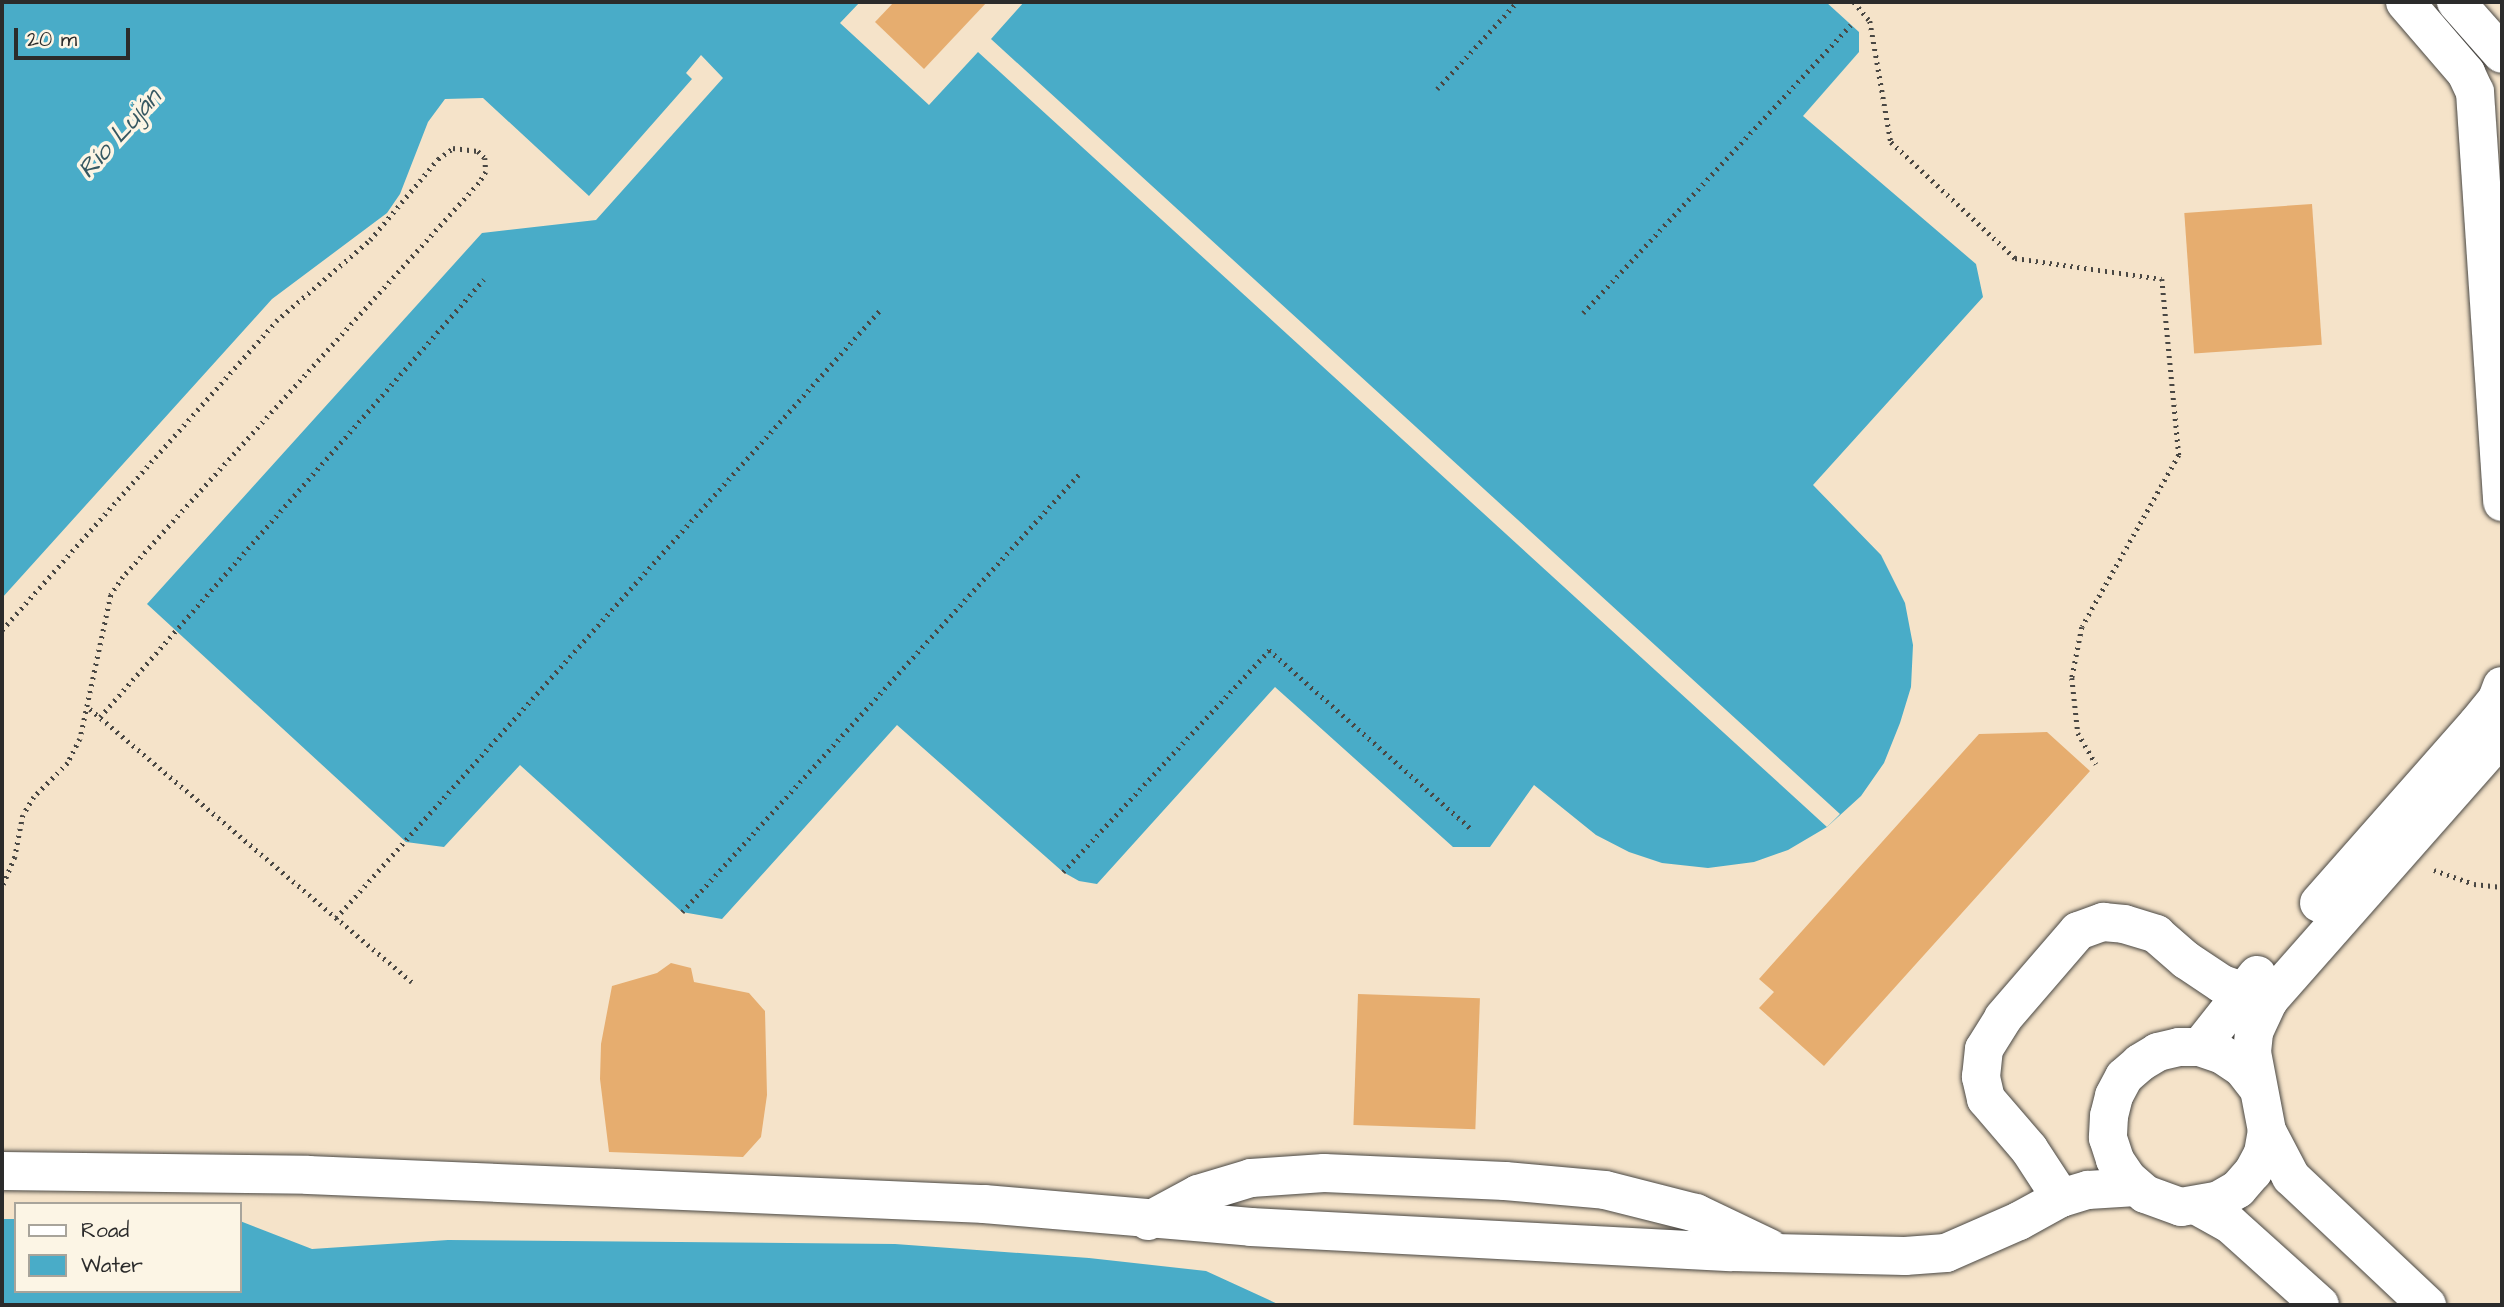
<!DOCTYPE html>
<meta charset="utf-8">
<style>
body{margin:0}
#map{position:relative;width:2504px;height:1307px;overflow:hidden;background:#f5e3c9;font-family:"Architects Daughter",sans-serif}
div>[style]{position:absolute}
.water>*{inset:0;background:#49acc8}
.pier>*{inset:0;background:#f5e3c9}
.building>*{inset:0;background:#e6ad6f;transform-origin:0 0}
.path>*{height:4.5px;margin-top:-2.25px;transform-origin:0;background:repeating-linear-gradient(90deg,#494743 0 2px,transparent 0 7px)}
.roads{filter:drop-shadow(0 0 2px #494743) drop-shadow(0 0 2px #494743)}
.minor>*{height:38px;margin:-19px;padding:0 19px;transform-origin:19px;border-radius:19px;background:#fff}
span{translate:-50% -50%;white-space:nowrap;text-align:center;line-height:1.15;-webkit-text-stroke:7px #fcf5e5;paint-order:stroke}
.water-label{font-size:26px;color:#365862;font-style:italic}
.frame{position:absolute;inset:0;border:4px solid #2b2b2b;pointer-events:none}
.legend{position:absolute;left:14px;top:1202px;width:228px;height:91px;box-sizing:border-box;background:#fcf5e5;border:2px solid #a8a49b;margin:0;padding:9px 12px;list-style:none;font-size:21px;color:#2b2b2b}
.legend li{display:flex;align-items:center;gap:14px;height:35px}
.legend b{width:35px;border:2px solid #a8a49b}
.scale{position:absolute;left:14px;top:28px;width:116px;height:32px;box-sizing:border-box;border:4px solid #2b2b2b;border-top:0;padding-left:9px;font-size:21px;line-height:24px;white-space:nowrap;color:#2b2b2b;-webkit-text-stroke:5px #fcf5e5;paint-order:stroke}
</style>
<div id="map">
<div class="water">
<i style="clip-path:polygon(2px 2px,1826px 2px,1859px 32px,1859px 52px,1803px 116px,1976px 264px,1983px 297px,1813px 485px,1881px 555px,1905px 603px,1913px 645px,1911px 687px,1900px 723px,1884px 763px,1861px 796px,1827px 827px,1788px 850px,1754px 862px,1708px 868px,1662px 863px,1629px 852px,1596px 835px,1534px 785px,1490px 847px,1453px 847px,1275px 687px,1097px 884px,1079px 881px,1063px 872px,897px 725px,722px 919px,682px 912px,520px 765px,444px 847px,406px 842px,147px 604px,482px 233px,596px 220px,723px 78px,701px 55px,686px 73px,692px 79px,589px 196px,483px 98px,445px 99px,428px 122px,400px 194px,387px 213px,272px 299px,2px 598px)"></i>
<i style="clip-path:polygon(2px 1219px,16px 1219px,16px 1291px,240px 1291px,240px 1221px,312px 1249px,448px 1240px,895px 1244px,1089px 1258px,1206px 1271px,1280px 1305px,2px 1305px)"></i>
</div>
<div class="pier">
<i style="clip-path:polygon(860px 2px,1024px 2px,991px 39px,1840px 814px,1827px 827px,978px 52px,929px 105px,840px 23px)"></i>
</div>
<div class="building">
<i style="clip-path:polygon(894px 2px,987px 2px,924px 69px,875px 22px)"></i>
<i style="left:2312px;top:204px;width:141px;height:128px;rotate:86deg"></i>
<i style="clip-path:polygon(2047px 732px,2090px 771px,1824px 1066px,1759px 1008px,1774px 992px,1759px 979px,1979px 734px)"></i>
<i style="clip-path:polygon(671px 963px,691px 968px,694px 982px,749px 993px,765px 1011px,767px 1095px,761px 1137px,743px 1157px,609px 1152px,600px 1079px,601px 1044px,612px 986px,657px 973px)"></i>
<i style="left:1358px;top:994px;width:122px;height:131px;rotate:2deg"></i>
</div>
<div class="path">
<i style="left:1854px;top:2px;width:25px;rotate:50deg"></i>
<i style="left:1870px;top:21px;width:123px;rotate:80.2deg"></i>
<i style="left:1891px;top:142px;width:170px;rotate:43.1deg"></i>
<i style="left:2015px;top:258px;width:148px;rotate:8.1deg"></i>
<i style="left:2162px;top:279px;width:177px;rotate:84.5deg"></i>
<i style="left:2179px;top:455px;width:197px;rotate:119.4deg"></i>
<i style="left:2082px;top:627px;width:52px;rotate:101.1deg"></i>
<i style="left:2072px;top:678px;width:55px;rotate:83.8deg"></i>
<i style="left:2078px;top:733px;width:36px;rotate:60deg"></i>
<i style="left:1437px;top:89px;width:118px;rotate:-47.4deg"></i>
<i style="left:1583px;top:313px;width:393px;rotate:-47.1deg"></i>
<i style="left:2px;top:630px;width:413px;rotate:-48.4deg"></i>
<i style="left:276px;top:321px;width:124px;rotate:-40.8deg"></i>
<i style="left:370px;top:240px;width:106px;rotate:-50deg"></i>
<i style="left:438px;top:159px;width:19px;rotate:-36deg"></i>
<i style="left:453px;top:148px;width:25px;rotate:7deg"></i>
<i style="left:478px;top:151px;width:10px;rotate:45deg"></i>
<i style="left:485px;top:158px;width:14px;rotate:86deg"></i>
<i style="left:486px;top:172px;width:13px;rotate:122deg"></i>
<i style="left:479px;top:183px;width:531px;rotate:132.1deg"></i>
<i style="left:123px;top:577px;width:22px;rotate:124deg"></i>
<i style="left:111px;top:595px;width:147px;rotate:102.1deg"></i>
<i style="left:80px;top:739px;width:27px;rotate:117deg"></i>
<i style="left:68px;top:763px;width:48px;rotate:135deg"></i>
<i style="left:34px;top:797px;width:21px;rotate:121deg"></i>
<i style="left:23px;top:815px;width:43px;rotate:100.8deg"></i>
<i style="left:15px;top:857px;width:34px;rotate:113deg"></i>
<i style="left:90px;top:709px;width:422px;rotate:40.3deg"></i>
<i style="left:100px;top:717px;width:582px;rotate:-48.76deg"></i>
<i style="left:2434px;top:870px;width:42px;rotate:19.3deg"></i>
<i style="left:2474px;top:884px;width:28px;rotate:6deg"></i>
<i style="left:1063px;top:872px;width:303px;rotate:-47.1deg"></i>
<i style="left:1269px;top:650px;width:270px;rotate:41.5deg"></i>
<i style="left:682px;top:912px;width:594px;rotate:-47.8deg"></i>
<i style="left:336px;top:918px;width:816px;rotate:-48.18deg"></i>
</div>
<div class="roads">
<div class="minor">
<i style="left:2405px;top:2px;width:94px;rotate:49.3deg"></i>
<i style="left:2466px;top:73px;width:21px;rotate:65deg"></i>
<i style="left:2475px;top:92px;width:411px;rotate:86.2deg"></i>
<i style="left:2456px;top:2px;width:69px;rotate:48.5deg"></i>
<i style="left:2319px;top:903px;width:239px;rotate:-48.6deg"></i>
<i style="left:2477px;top:724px;width:32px;rotate:-51deg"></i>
<i style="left:2497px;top:699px;width:14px;rotate:-69deg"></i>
<i style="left:2200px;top:1047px;width:92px;rotate:-51.6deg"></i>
<i style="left:2257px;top:1087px;width:24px;rotate:-128deg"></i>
<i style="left:2242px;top:1068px;width:23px;rotate:-146deg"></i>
<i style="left:2223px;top:1055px;width:24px;rotate:-161deg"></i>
<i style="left:2200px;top:1047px;width:21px;rotate:180deg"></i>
<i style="left:2179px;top:1047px;width:22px;rotate:167deg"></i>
<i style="left:2158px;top:1052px;width:21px;rotate:149deg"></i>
<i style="left:2140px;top:1063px;width:21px;rotate:139deg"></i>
<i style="left:2124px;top:1077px;width:21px;rotate:118deg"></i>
<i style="left:2114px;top:1096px;width:21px;rotate:104deg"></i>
<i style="left:2109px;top:1116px;width:22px;rotate:93deg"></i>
<i style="left:2108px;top:1138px;width:23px;rotate:72deg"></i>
<i style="left:2115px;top:1160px;width:23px;rotate:56deg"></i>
<i style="left:2128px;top:1179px;width:23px;rotate:41deg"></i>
<i style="left:2145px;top:1194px;width:38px;rotate:20deg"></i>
<i style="left:2181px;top:1207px;width:39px;rotate:-10deg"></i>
<i style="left:2219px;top:1200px;width:22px;rotate:-30deg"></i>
<i style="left:2238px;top:1189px;width:23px;rotate:-49deg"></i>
<i style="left:2253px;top:1172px;width:21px;rotate:-62deg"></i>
<i style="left:2263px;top:1153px;width:22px;rotate:-80deg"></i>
<i style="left:2267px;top:1131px;width:80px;rotate:-100.8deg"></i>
<i style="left:2252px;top:1052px;width:20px;rotate:-84deg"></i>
<i style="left:2254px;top:1032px;width:35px;rotate:-65deg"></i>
<i style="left:2269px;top:1000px;width:352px;rotate:-48.6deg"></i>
<i style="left:2267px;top:1131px;width:52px;rotate:62.4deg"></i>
<i style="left:2291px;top:1177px;width:187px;rotate:43.3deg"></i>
<i style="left:2px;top:1171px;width:306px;rotate:0.7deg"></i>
<i style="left:308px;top:1175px;width:308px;rotate:2.4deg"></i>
<i style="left:616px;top:1188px;width:368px;rotate:2.5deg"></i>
<i style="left:984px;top:1204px;width:268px;rotate:4.9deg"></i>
<i style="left:1251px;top:1227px;width:481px;rotate:3deg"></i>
<i style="left:1731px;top:1252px;width:174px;rotate:1.3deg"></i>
<i style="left:1905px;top:1256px;width:41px;rotate:-4.2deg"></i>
<i style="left:1946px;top:1253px;width:80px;rotate:-23.7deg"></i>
<i style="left:2019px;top:1221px;width:48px;rotate:-28.7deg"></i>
<i style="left:2061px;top:1198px;width:28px;rotate:-17deg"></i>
<i style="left:2088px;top:1190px;width:48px;rotate:-3.6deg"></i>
<i style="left:2061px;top:1198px;width:59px;rotate:-123.1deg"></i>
<i style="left:2029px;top:1149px;width:66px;rotate:-130.7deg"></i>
<i style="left:1986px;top:1099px;width:23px;rotate:-103deg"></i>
<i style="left:1981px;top:1077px;width:28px;rotate:-84deg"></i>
<i style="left:1984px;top:1049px;width:36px;rotate:-58deg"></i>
<i style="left:2003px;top:1018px;width:115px;rotate:-49.2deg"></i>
<i style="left:2078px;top:931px;width:27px;rotate:-20deg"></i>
<i style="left:2103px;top:922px;width:21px;rotate:5deg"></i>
<i style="left:2124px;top:924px;width:34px;rotate:17deg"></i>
<i style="left:2156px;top:934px;width:40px;rotate:41deg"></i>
<i style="left:2186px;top:960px;width:43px;rotate:33.7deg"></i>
<i style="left:2222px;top:984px;width:50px;rotate:18.8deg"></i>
<i style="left:2197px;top:1206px;width:38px;rotate:29deg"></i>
<i style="left:2230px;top:1224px;width:121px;rotate:42deg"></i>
<i style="left:1148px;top:1221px;width:57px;rotate:-28.4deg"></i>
<i style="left:1198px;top:1194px;width:55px;rotate:-16.8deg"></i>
<i style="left:1251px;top:1178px;width:73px;rotate:-3.9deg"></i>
<i style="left:1324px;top:1173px;width:181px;rotate:2.5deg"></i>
<i style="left:1505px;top:1181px;width:100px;rotate:5.1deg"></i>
<i style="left:1605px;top:1190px;width:94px;rotate:14.2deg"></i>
<i style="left:1696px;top:1213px;width:81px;rotate:25.6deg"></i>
</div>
</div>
<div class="water-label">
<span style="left:120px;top:134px;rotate:-48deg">Río Luján</span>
</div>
<div class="frame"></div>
<ul class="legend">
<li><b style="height:9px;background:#fff"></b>Road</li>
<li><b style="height:19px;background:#49acc8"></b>Water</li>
</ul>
<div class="scale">20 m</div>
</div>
